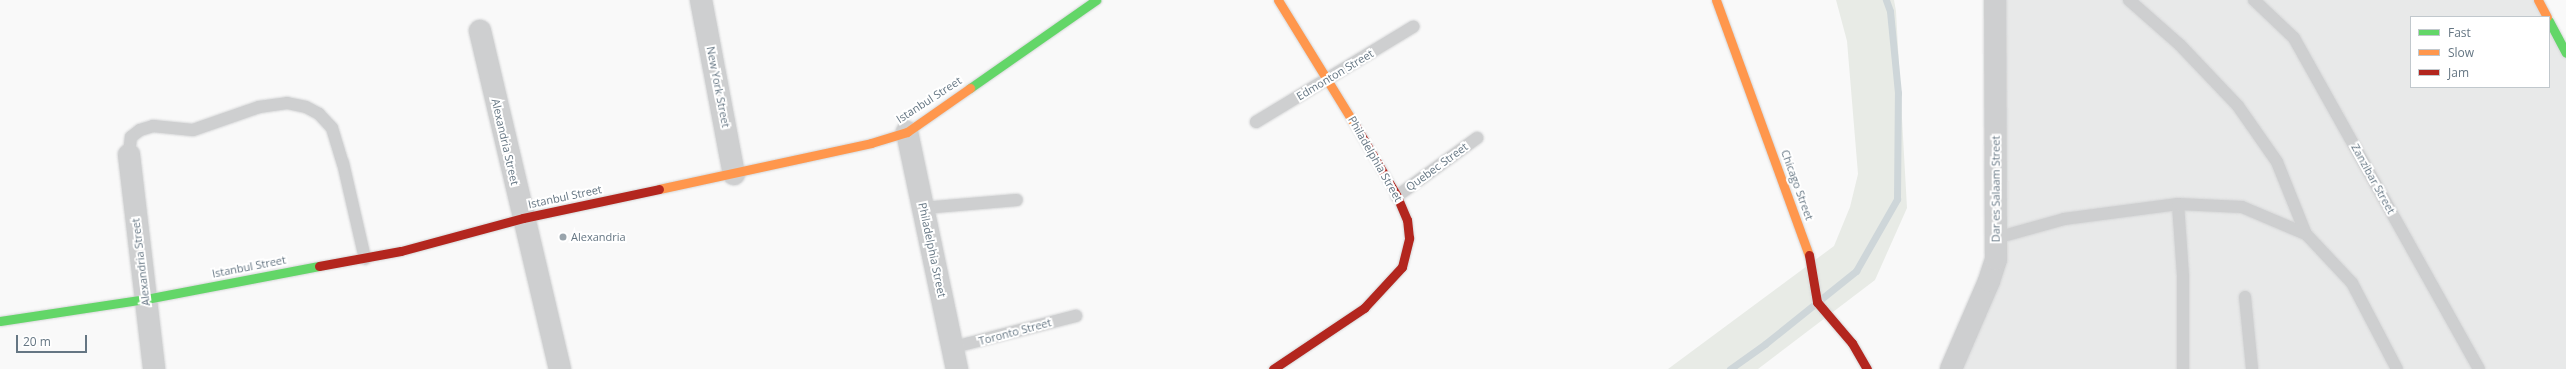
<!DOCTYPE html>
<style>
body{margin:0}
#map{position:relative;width:2566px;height:369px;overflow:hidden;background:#f9f9f9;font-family:"Open Sans",sans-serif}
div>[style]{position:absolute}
.built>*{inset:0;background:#e8e9e9}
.green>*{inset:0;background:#e8ebe6}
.stream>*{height:7px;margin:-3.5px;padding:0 3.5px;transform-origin:3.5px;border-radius:3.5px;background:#ced6d9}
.roads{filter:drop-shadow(0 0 1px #d5d6d7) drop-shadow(0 0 1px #d5d6d7)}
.lane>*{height:12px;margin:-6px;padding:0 6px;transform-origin:6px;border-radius:6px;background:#cecfd0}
.street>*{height:22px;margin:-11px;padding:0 11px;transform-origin:11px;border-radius:11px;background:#cecfd0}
.fast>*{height:9px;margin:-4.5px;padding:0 4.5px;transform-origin:4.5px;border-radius:4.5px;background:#63d668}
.slow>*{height:9px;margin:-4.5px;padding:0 4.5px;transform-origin:4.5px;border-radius:4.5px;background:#ff974d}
.jam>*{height:9px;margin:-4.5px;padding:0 4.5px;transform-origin:4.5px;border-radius:4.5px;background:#b3261e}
.dots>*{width:11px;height:11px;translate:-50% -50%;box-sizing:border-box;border:2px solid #fff;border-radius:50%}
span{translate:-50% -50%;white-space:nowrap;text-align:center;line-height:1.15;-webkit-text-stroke:4px #fff;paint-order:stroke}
.street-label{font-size:11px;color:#657683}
.poi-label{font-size:11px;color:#657683}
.left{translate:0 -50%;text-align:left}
.legend{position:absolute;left:2410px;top:16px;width:140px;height:72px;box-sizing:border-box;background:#fff;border:1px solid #c1c8cd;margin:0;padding:5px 7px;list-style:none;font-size:12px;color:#657683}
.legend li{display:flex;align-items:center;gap:8px;height:20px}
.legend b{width:20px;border:1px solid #c1c8cd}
.scale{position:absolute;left:16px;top:335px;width:71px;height:18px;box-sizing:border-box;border:2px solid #657683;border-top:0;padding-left:5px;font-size:12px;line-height:14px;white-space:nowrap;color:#657683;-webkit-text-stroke:3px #fff;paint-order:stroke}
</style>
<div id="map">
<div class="built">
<i style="clip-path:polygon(1995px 0,2538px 0,2547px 17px,2411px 17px,2411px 87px,2549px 87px,2549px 21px,2566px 53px,2566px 369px,1955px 369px,1989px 281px)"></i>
</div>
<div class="green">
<i style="clip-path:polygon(1836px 0,1894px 0,1896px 11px,1907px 208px,1875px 280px,1758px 369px,1668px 369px,1834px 246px,1850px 207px,1858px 174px,1847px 41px)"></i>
</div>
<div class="stream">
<i style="left:1730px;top:369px;width:43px;rotate:-35.5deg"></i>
<i style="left:1765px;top:344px;width:117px;rotate:-38.7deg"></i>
<i style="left:1856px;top:271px;width:83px;rotate:-60.3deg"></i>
<i style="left:1897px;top:199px;width:106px;rotate:-89.5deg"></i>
<i style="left:1898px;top:93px;width:82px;rotate:-95.6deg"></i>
<i style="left:1890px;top:11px;width:12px;rotate:-110deg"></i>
</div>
<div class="roads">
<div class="lane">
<i style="left:2129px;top:0;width:68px;rotate:41.4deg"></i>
<i style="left:2180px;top:45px;width:84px;rotate:46.4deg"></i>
<i style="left:2238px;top:106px;width:68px;rotate:55.1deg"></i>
<i style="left:2277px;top:162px;width:78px;rotate:68.1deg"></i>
<i style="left:2254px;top:0;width:55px;rotate:43.5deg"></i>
<i style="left:2294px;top:38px;width:379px;rotate:60.8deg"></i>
<i style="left:1256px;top:122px;width:184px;rotate:-31.2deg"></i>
<i style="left:129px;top:155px;width:18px;rotate:-84deg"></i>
<i style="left:131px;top:137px;width:11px;rotate:-38deg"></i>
<i style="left:140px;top:130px;width:14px;rotate:-17deg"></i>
<i style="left:153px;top:126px;width:40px;rotate:5.7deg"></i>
<i style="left:193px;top:130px;width:70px;rotate:-19.2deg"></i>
<i style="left:259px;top:107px;width:28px;rotate:-8deg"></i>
<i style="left:287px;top:103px;width:19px;rotate:12deg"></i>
<i style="left:306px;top:107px;width:15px;rotate:28deg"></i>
<i style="left:319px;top:114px;width:19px;rotate:47deg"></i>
<i style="left:332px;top:128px;width:37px;rotate:73deg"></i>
<i style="left:343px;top:163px;width:98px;rotate:77deg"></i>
<i style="left:1397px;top:196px;width:99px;rotate:-35.9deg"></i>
<i style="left:2178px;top:204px;width:72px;rotate:86deg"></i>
<i style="left:2183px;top:276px;width:93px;rotate:90deg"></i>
<i style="left:923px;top:208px;width:94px;rotate:-4.9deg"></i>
<i style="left:1996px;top:238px;width:71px;rotate:-15.6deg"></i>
<i style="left:2064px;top:219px;width:115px;rotate:-7.5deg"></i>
<i style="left:2178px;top:204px;width:64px;rotate:2.7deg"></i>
<i style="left:2242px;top:207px;width:69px;rotate:22.9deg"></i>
<i style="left:2306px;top:234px;width:67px;rotate:46.8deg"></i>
<i style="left:2352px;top:283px;width:97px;rotate:62.4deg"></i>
<i style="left:2245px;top:297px;width:72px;rotate:84.4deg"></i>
<i style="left:954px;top:347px;width:126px;rotate:-14.3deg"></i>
</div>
<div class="street">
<i style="left:701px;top:0;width:177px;rotate:79.3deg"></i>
<i style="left:480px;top:31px;width:347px;rotate:76.7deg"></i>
<i style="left:907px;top:132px;width:242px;rotate:78.1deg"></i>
<i style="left:129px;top:155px;width:215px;rotate:83.3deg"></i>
<i style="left:1951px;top:369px;width:96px;rotate:-66.6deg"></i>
<i style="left:1989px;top:281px;width:23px;rotate:-72deg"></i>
<i style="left:1996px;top:259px;width:259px;rotate:-90.2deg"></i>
</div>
<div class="fast">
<i style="left:2549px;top:21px;width:36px;rotate:62deg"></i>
<i style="left:970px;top:88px;width:154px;rotate:-34.9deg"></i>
<i style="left:0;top:321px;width:148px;rotate:-8.6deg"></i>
<i style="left:146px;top:299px;width:176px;rotate:-10.8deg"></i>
</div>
<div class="slow">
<i style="left:1278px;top:0;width:147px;rotate:58.4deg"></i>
<i style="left:1716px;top:0;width:271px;rotate:70deg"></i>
<i style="left:2538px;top:0;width:19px;rotate:62deg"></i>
<i style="left:659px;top:189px;width:217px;rotate:-12.2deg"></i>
<i style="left:871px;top:143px;width:38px;rotate:-17deg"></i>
<i style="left:907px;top:132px;width:77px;rotate:-34.9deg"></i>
</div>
<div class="jam">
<i style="left:1809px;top:255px;width:48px;rotate:80.3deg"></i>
<i style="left:1817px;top:302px;width:54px;rotate:49.5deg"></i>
<i style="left:1852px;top:343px;width:30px;rotate:60deg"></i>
<i style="left:319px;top:266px;width:83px;rotate:-10.4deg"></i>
<i style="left:401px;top:251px;width:126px;rotate:-15.1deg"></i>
<i style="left:523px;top:218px;width:139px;rotate:-12deg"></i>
<i style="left:1273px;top:369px;width:110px;rotate:-33.8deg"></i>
<i style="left:1364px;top:308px;width:56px;rotate:-47.2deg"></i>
<i style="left:1402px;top:267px;width:30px;rotate:-76deg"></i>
<i style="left:1409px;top:238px;width:18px;rotate:-96deg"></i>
<i style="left:1407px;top:220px;width:26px;rotate:-113deg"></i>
<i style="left:1397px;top:196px;width:82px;rotate:-120.6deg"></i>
</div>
</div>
<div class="dots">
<i style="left:563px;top:237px;background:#99a4ac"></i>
</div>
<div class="street-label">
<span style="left:1335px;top:75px;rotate:-31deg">Edmonton Street</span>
<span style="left:718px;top:87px;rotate:79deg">New York Street</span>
<span style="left:929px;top:100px;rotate:-33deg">Istanbul Street</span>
<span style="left:505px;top:142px;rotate:77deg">Alexandria Street</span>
<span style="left:1375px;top:159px;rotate:60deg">Philadelphia Street</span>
<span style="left:1437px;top:167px;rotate:-36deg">Quebec Street</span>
<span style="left:2373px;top:179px;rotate:61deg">Zanzibar Street</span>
<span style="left:1797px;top:185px;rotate:70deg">Chicago Street</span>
<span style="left:1996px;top:189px;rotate:-90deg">Dar es Salaam Street</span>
<span style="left:565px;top:197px;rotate:-12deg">Istanbul Street</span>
<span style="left:932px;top:250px;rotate:78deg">Philadelphia Street</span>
<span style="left:141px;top:262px;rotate:-97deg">Alexandria Street</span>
<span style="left:249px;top:267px;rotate:-11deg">Istanbul Street</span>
<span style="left:1015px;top:332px;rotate:-15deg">Toronto Street</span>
</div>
<div class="poi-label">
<span class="left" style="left:571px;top:237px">Alexandria</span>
</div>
<ul class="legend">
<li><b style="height:5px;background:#63d668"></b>Fast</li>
<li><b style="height:5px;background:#ff974d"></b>Slow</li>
<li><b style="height:5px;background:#b3261e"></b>Jam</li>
</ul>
<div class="scale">20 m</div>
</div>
